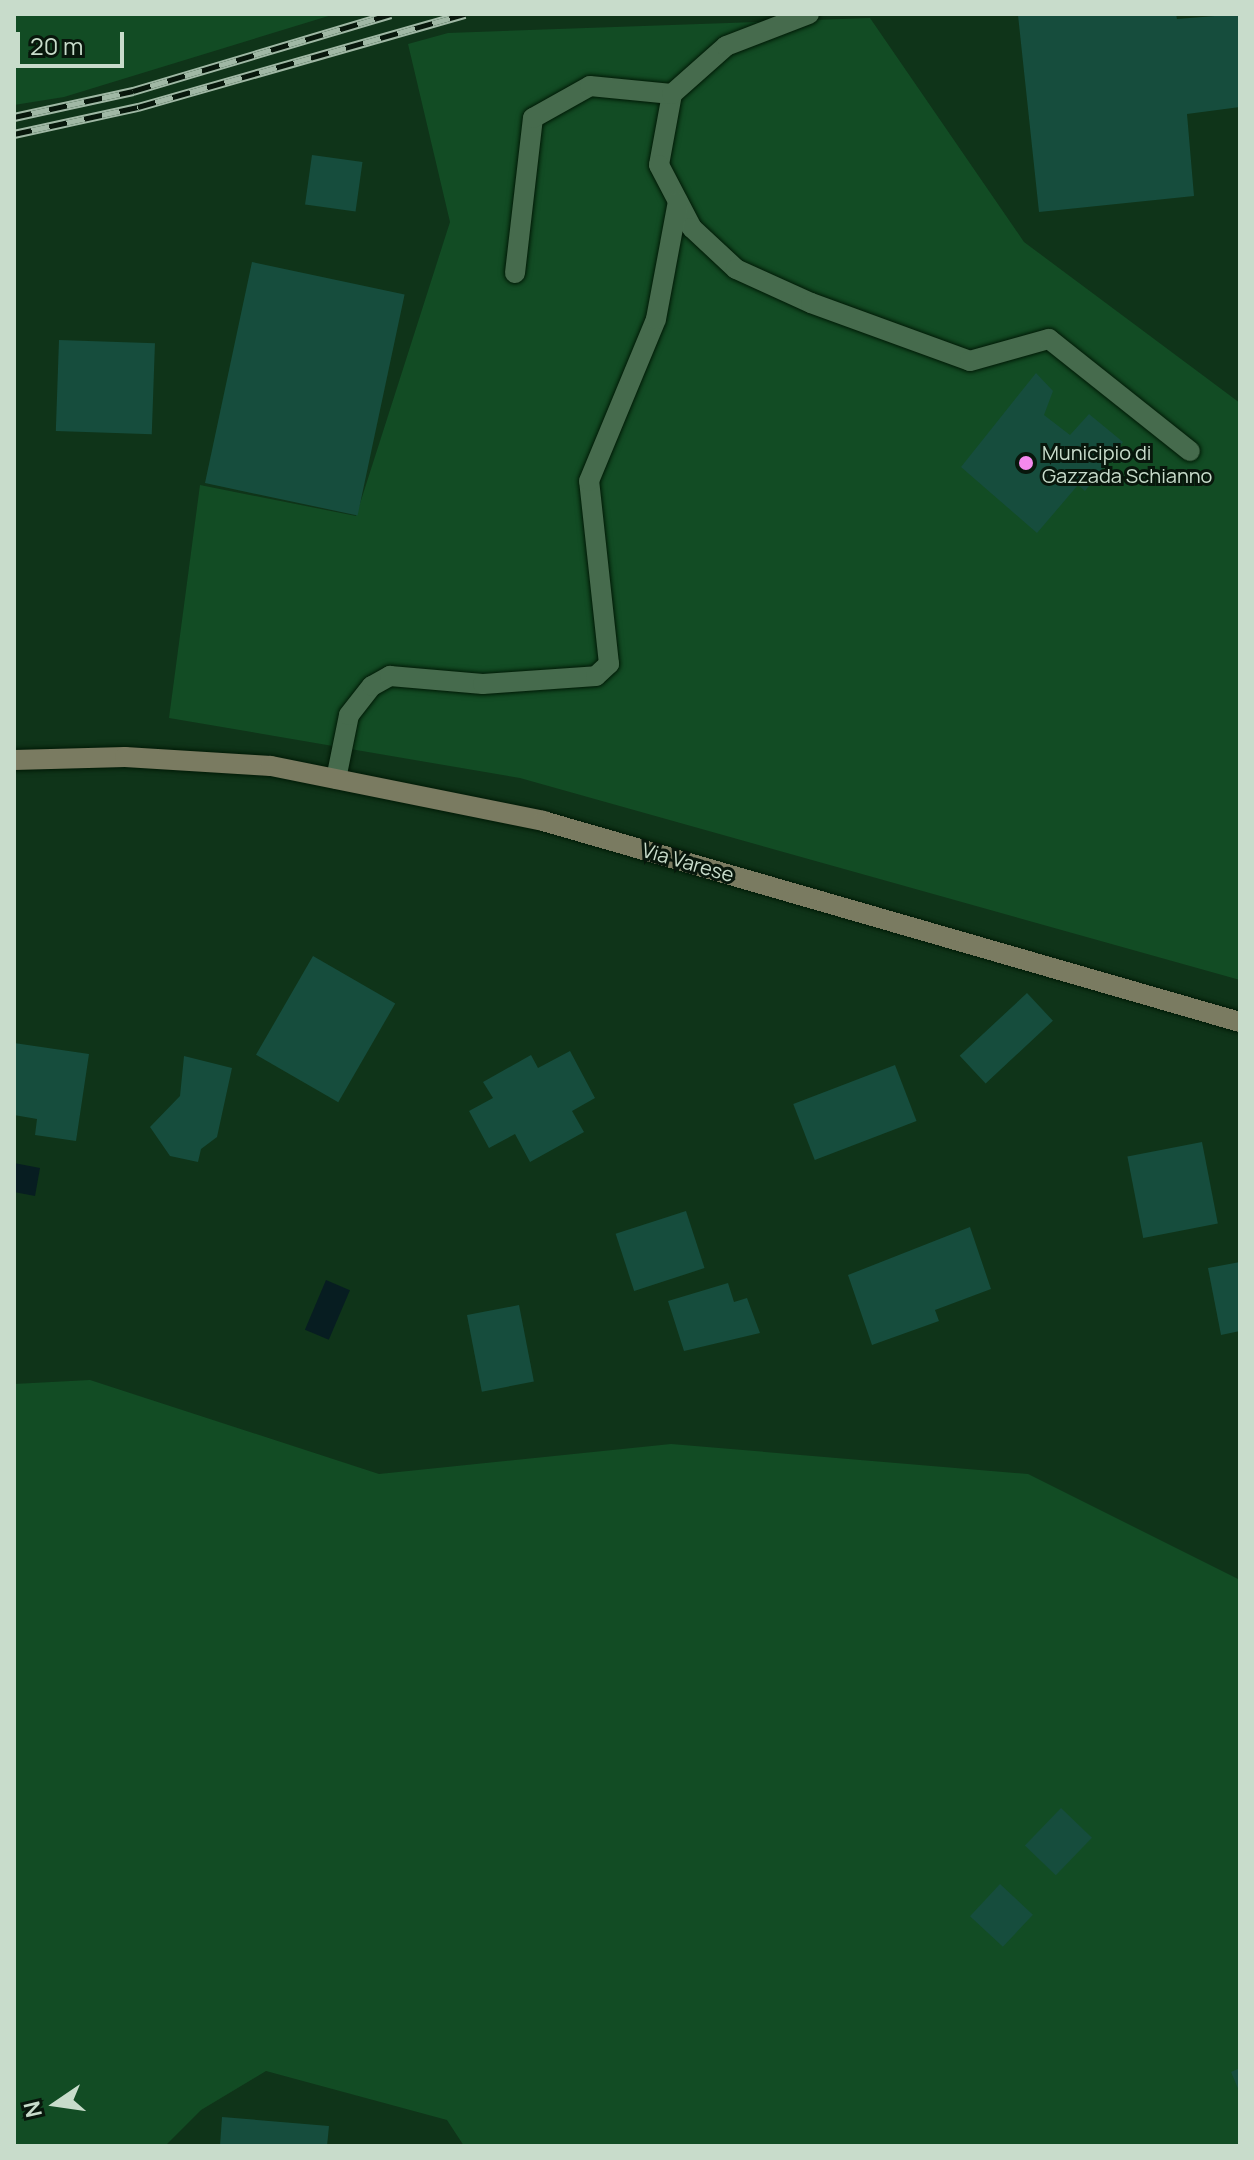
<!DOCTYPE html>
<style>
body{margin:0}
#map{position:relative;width:1254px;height:2160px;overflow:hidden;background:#0f3419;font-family:Manrope,sans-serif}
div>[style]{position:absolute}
.green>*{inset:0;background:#124c24}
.water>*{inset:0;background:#071d21;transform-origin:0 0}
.building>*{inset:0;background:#164d3d;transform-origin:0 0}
.roads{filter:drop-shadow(0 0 2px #011906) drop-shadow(0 0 2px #011906)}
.lane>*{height:20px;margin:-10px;padding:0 10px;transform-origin:10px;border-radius:10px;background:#466b4d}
.street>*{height:20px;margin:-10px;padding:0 10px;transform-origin:10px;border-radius:10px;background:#466b4d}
.secondary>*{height:20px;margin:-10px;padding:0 10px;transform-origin:10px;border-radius:10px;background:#7a7b61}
.rail>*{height:9px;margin-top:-4.5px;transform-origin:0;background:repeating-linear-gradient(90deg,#08170c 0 18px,#a0b8a5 0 36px);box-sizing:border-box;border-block:2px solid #a0b8a5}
.dots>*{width:22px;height:22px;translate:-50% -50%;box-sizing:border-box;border:4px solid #08170c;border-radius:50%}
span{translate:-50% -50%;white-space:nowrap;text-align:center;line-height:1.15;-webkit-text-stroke:6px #08170c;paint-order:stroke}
.poi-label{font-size:20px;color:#c8dccb}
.left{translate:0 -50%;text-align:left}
.street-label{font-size:20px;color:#c8dccb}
.frame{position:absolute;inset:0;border:16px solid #c8dccb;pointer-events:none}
.north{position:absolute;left:16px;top:2064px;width:80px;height:80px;-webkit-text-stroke:6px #08170c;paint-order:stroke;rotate:257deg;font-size:22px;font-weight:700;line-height:32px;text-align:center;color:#c8dccb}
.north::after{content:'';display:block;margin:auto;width:28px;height:36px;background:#c8dccb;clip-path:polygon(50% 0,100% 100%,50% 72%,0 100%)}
.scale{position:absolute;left:16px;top:32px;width:108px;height:36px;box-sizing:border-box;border:4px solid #c8dccb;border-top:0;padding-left:10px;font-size:24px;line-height:28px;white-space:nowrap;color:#c8dccb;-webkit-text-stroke:6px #08170c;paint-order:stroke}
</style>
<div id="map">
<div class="green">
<i style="clip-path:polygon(14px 14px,335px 14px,64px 97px,14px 105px)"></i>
<i style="clip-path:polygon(870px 18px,1024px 242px,1240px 403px,1240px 980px,520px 778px,169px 718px,200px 485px,356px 516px,450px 222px,408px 44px,448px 33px)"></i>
<i style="clip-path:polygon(90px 1380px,379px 1474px,671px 1444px,1028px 1474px,1240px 1580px,1240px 2146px,464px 2146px,447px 2120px,266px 2071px,201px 2110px,165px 2146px,14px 2146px,14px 1384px)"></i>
</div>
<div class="water">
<i style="clip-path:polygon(14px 1163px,40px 1168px,35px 1196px,14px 1192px)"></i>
<i style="left:326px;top:1280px;width:26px;height:54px;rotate:23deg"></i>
</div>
<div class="building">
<i style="clip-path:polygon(1025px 14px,1176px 14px,1177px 19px,1240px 14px,1240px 107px,1187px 114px,1194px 196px,1039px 212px,1018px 15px)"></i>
<i style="left:312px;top:155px;width:51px;height:50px;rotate:8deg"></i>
<i style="left:252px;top:262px;width:156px;height:226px;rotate:12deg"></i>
<i style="left:59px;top:340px;width:96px;height:91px;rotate:2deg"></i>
<i style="clip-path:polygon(1036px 373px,1053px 391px,1044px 415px,1070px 435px,1089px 414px,1123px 442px,1085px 491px,1078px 485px,1037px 533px,961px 467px)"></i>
<i style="left:313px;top:956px;width:95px;height:114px;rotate:30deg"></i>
<i style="left:1027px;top:993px;width:38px;height:92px;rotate:47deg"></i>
<i style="clip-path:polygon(14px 1043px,89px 1054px,76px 1141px,35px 1135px,37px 1119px,14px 1115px)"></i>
<i style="clip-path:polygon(570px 1051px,595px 1098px,572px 1111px,584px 1132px,530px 1162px,515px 1134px,489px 1148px,469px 1111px,493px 1098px,483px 1082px,531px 1055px,538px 1068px)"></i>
<i style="clip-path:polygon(184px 1056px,232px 1068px,217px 1137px,201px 1149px,198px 1162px,170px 1156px,150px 1127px,180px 1096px)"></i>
<i style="left:895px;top:1065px;width:60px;height:109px;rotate:69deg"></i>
<i style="left:1202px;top:1142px;width:83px;height:76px;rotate:79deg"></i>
<i style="left:686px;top:1211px;width:60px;height:74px;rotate:72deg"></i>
<i style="clip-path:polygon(970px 1227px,991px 1289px,935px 1310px,939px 1321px,872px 1345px,848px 1275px)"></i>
<i style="clip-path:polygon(1240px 1262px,1240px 1331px,1221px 1335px,1208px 1268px)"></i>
<i style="clip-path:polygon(728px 1283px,734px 1302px,747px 1298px,760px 1333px,684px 1351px,668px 1301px)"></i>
<i style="left:519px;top:1305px;width:78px;height:53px;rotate:79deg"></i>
<i style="left:1061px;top:1808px;width:43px;height:52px;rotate:44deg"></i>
<i style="left:1000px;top:1884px;width:45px;height:44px;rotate:43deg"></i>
<i style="clip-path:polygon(1240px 2068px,1240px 2093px,1231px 2072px)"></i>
<i style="clip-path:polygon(222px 2117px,329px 2126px,327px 2146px,220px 2146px)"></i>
</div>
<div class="roads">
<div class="lane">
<i style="left:672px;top:94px;width:72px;rotate:100.4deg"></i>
<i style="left:659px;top:165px;width:71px;rotate:62.4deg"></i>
<i style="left:692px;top:228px;width:60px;rotate:43deg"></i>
<i style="left:736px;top:269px;width:82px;rotate:24.4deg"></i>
<i style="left:811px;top:303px;width:169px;rotate:20deg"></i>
<i style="left:970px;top:361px;width:82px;rotate:-15.6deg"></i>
<i style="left:1049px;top:339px;width:180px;rotate:38.5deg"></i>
<i style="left:336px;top:779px;width:65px;rotate:-78.5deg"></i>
<i style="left:349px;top:715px;width:37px;rotate:-52deg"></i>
<i style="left:372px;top:686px;width:21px;rotate:-29deg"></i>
<i style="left:390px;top:676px;width:93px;rotate:4.9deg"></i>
<i style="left:483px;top:684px;width:113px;rotate:-4deg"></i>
<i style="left:596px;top:676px;width:18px;rotate:-43deg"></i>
<i style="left:609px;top:664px;width:184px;rotate:-96.2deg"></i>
<i style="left:589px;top:481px;width:175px;rotate:-67.5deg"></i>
<i style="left:656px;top:319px;width:119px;rotate:-79.4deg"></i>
</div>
<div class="street">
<i style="left:515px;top:273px;width:156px;rotate:-83.4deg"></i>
<i style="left:533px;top:118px;width:65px;rotate:-29.3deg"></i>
<i style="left:590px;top:86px;width:82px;rotate:5.6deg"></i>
<i style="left:672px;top:94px;width:72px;rotate:-41.6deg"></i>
<i style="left:726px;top:46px;width:89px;rotate:-21.1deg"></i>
</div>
<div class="secondary">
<i style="left:14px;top:760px;width:111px;rotate:-1.5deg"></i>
<i style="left:125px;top:757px;width:146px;rotate:3.5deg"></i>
<i style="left:271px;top:766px;width:278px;rotate:11.4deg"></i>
<i style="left:543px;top:821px;width:725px;rotate:16.09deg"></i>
</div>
</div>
<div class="rail">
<i style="left:14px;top:117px;width:122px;rotate:-12.3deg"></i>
<i style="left:133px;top:91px;width:269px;rotate:-16.6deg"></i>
<i style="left:14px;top:134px;width:127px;rotate:-12.3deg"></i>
<i style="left:138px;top:107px;width:340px;rotate:-15.9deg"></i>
</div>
<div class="dots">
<i style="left:1026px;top:463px;background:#f589ee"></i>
</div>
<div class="poi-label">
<span class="left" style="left:1042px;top:464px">Municipio di<br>Gazzada Schianno</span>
</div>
<div class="street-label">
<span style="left:688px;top:862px;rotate:16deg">Via Varese</span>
</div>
<div class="frame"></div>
<div class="north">N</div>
<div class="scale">20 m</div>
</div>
